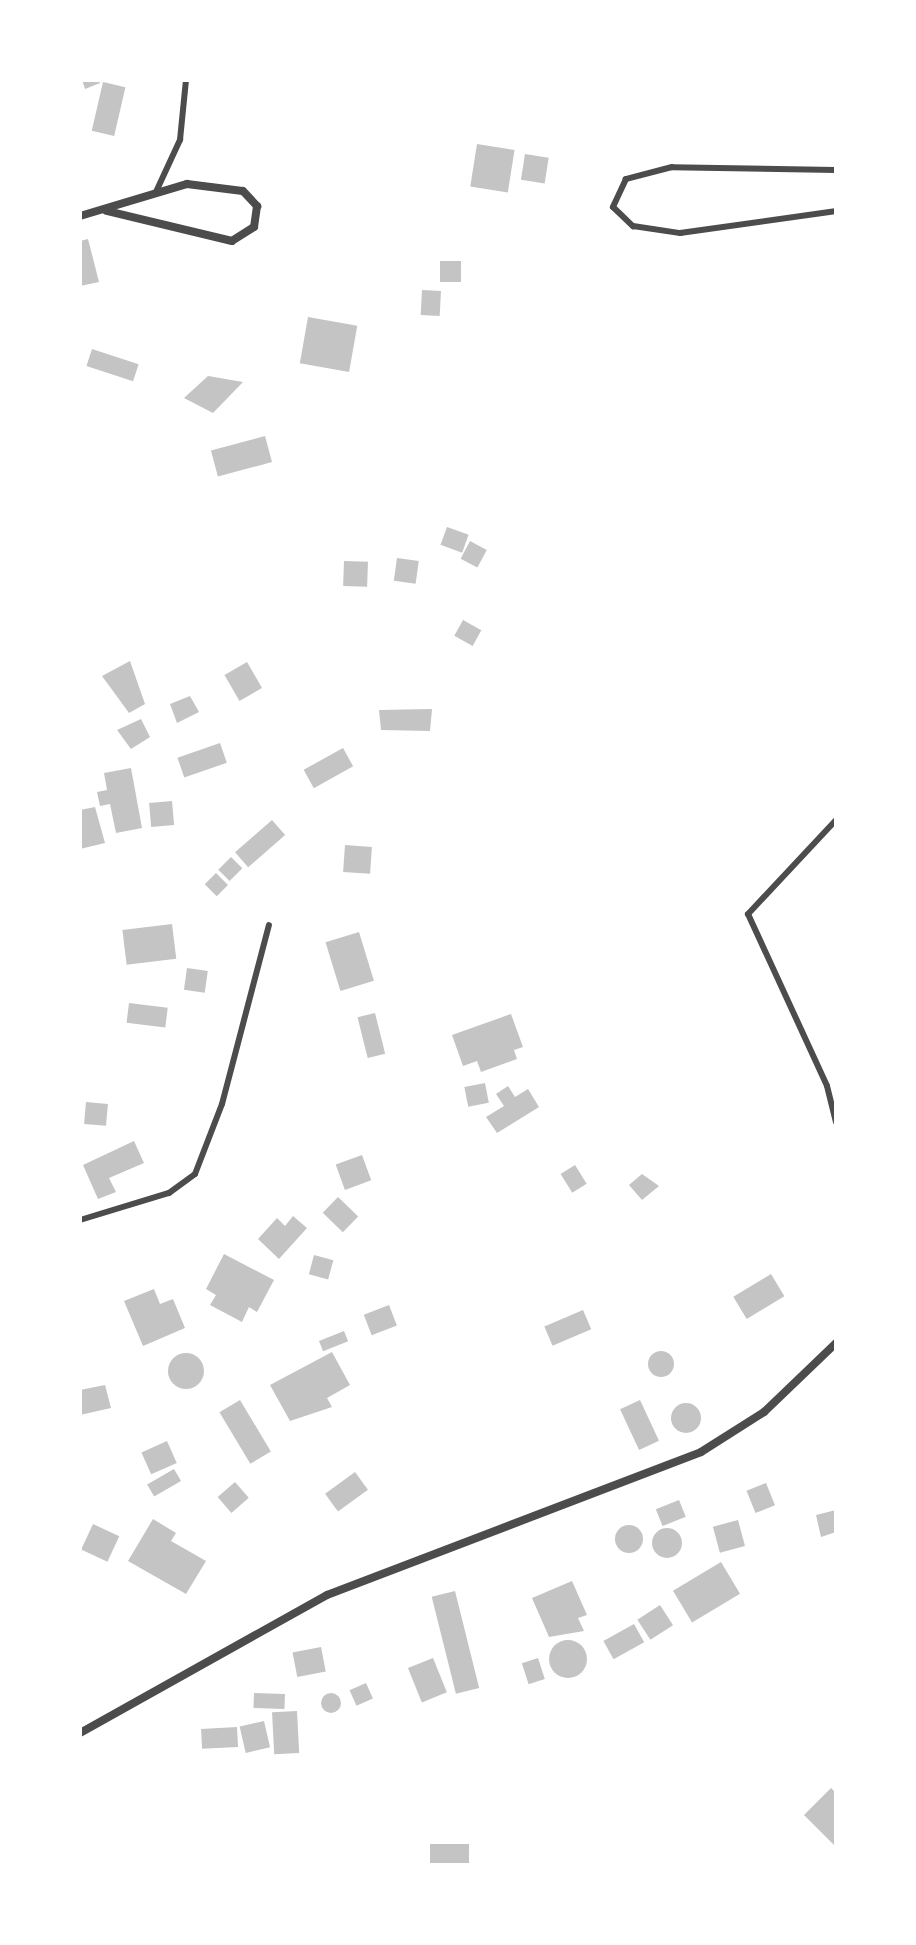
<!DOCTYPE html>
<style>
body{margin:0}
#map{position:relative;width:916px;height:1945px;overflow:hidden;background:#fff;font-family:Helvetica,sans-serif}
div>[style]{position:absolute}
.building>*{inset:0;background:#c4c4c4;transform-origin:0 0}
.round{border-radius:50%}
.service>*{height:6px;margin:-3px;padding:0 3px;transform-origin:3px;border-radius:3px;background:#4c4c4c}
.minor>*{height:8px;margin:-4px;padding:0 4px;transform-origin:4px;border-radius:4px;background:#4c4c4c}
span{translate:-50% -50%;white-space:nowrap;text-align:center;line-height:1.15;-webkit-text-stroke:6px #fff;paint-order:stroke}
.frame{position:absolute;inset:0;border:82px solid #fff;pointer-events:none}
</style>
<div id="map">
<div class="building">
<i style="clip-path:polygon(82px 80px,99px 80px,100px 83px,85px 89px)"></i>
<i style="left:103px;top:82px;width:23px;height:50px;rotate:13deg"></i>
<i style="left:477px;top:144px;width:38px;height:43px;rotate:9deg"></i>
<i style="left:525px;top:154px;width:24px;height:26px;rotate:9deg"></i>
<i style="clip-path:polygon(88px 239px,99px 282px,80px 286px,80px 241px)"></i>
<i style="left:440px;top:261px;width:21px;height:21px"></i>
<i style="left:422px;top:290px;width:19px;height:25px;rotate:3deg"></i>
<i style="left:308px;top:317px;width:50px;height:47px;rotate:10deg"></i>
<i style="left:92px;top:349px;width:49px;height:18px;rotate:18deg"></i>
<i style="clip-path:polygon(208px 376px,243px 382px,213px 413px,184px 398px)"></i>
<i style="left:265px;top:436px;width:27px;height:56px;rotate:75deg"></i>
<i style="left:447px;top:527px;width:23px;height:19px;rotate:20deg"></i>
<i style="left:470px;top:541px;width:19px;height:20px;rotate:28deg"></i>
<i style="left:397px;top:558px;width:22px;height:23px;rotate:8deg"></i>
<i style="left:344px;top:561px;width:24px;height:25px;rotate:2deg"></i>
<i style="left:463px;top:620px;width:21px;height:18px;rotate:29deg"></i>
<i style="clip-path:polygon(130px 661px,145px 704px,129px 713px,102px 676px)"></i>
<i style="left:247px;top:662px;width:30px;height:26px;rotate:60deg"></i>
<i style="clip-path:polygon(190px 696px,199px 712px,177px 723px,170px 704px)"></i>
<i style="clip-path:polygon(432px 709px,430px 731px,381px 730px,379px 710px)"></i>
<i style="clip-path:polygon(141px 719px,150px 737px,131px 749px,117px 730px)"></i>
<i style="left:220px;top:743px;width:21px;height:45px;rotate:71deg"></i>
<i style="left:343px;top:748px;width:21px;height:45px;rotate:61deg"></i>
<i style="clip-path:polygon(131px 768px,142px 828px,116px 833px,110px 804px,100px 806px,97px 792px,107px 790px,104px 773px)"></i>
<i style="left:172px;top:801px;width:24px;height:23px;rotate:85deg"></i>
<i style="clip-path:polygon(95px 807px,105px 843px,80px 849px,80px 810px)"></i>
<i style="left:272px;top:820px;width:20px;height:49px;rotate:49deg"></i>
<i style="left:345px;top:845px;width:27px;height:27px;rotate:4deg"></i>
<i style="left:231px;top:857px;width:16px;height:18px;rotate:45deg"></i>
<i style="left:216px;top:873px;width:17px;height:16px;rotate:45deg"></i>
<i style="left:172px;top:924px;width:35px;height:50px;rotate:83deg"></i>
<i style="left:359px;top:932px;width:51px;height:35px;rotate:73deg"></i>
<i style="left:187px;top:968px;width:21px;height:22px;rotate:8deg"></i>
<i style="left:129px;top:1003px;width:39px;height:20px;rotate:7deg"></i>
<i style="left:375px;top:1013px;width:42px;height:18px;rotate:76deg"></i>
<i style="clip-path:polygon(511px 1014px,523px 1047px,514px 1050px,517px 1059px,481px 1072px,477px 1061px,463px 1066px,452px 1035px)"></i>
<i style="left:485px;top:1083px;width:20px;height:21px;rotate:79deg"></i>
<i style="clip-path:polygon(508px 1086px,515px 1097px,528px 1089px,539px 1107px,497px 1133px,486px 1117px,504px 1106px,496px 1094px)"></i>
<i style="left:86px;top:1102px;width:22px;height:22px;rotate:5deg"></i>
<i style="clip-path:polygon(134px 1141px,144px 1163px,109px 1178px,116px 1192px,98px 1199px,83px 1165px)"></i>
<i style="left:362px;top:1155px;width:27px;height:28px;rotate:70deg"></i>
<i style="left:575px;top:1165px;width:22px;height:17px;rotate:58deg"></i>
<i style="clip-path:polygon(642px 1174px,659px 1186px,642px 1200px,629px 1185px)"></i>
<i style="left:338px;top:1197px;width:28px;height:22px;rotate:44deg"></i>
<i style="clip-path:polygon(293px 1216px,307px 1228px,279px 1259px,258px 1239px,277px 1218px,285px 1226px)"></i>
<i style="clip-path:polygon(224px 1254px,274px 1280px,257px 1312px,249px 1307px,242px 1322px,210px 1305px,216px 1295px,206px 1289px)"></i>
<i style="left:314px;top:1255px;width:20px;height:20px;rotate:15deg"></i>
<i style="left:771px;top:1274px;width:26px;height:44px;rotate:59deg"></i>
<i style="clip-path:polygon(154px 1289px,160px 1304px,173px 1299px,185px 1328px,143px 1346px,124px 1301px)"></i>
<i style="left:389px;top:1305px;width:22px;height:27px;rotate:69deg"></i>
<i style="left:583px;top:1310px;width:21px;height:42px;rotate:67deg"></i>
<i style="left:344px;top:1331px;width:11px;height:27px;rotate:68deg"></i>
<i class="round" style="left:648px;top:1351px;width:26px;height:26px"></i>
<i style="clip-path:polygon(332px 1352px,350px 1385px,327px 1398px,332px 1407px,290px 1421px,270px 1385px)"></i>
<i class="round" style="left:168px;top:1353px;width:36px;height:36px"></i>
<i style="clip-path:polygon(105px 1385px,111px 1408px,80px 1415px,80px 1390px)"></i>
<i style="left:240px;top:1400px;width:60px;height:24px;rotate:59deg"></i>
<i style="left:640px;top:1400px;width:45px;height:22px;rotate:65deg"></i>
<i class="round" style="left:671px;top:1403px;width:30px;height:30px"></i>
<i style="left:167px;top:1441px;width:24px;height:28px;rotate:66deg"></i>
<i style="left:174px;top:1469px;width:14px;height:31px;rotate:60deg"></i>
<i style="left:355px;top:1472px;width:22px;height:37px;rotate:54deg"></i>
<i style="left:235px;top:1482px;width:21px;height:23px;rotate:49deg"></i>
<i style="left:766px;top:1483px;width:24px;height:21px;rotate:68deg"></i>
<i style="left:679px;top:1500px;width:18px;height:25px;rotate:68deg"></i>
<i style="clip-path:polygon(836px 1510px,836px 1532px,821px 1537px,816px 1515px)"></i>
<i style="clip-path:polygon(153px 1519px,176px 1533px,171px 1541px,206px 1561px,186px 1594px,128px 1561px)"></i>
<i style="left:738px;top:1520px;width:27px;height:26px;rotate:75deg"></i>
<i style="left:93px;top:1524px;width:29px;height:28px;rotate:25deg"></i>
<i class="round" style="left:615px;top:1525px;width:28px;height:28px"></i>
<i class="round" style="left:652px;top:1528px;width:30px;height:30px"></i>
<i style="left:721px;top:1562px;width:37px;height:56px;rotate:59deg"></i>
<i style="clip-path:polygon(572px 1581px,587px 1615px,578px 1618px,584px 1631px,549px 1637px,532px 1598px)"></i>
<i style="left:455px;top:1591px;width:100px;height:24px;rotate:76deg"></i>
<i style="left:660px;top:1605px;width:24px;height:27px;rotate:57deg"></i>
<i style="left:634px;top:1624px;width:21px;height:35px;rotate:61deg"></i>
<i class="round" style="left:549px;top:1640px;width:38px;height:38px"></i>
<i style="left:321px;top:1647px;width:25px;height:29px;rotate:79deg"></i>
<i style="left:433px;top:1658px;width:37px;height:27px;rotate:68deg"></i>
<i style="left:538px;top:1658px;width:22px;height:17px;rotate:72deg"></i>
<i style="left:366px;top:1683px;width:17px;height:18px;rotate:66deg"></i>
<i class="round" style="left:321px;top:1693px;width:20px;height:20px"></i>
<i style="left:254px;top:1693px;width:31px;height:15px;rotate:2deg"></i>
<i style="left:297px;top:1711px;width:42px;height:25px;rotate:87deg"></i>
<i style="left:264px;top:1721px;width:27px;height:25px;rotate:77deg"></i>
<i style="left:237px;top:1727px;width:20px;height:36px;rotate:87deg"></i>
<i style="clip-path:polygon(831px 1788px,836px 1793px,836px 1847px,804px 1815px)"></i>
<i style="left:430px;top:1844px;width:39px;height:21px"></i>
</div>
<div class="service">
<i style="left:836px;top:170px;width:164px;rotate:-179deg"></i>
<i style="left:672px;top:167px;width:48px;rotate:165.4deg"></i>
<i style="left:626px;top:179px;width:31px;rotate:115deg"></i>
<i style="left:613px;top:207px;width:28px;rotate:44deg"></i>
<i style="left:633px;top:226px;width:48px;rotate:8.5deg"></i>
<i style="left:680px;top:233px;width:158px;rotate:-8deg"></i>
<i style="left:155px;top:194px;width:60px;rotate:-65.2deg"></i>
<i style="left:180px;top:140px;width:60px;rotate:-84.3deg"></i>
<i style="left:836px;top:820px;width:129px;rotate:133.1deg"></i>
<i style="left:748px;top:914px;width:189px;rotate:65.3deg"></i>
<i style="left:827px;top:1086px;width:37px;rotate:76deg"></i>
<i style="left:80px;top:1220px;width:93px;rotate:-16.9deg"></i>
<i style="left:169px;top:1193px;width:32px;rotate:-36deg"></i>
<i style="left:195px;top:1174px;width:75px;rotate:-68.9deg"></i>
<i style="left:222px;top:1104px;width:185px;rotate:-75.3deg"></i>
</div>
<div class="minor">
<i style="left:80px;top:216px;width:112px;rotate:-16.7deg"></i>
<i style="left:187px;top:184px;width:56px;rotate:7.1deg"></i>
<i style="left:243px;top:191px;width:21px;rotate:47deg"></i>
<i style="left:257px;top:206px;width:21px;rotate:98deg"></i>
<i style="left:254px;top:227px;width:26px;rotate:148deg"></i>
<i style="left:232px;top:241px;width:129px;rotate:-166.5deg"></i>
<i style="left:80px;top:1733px;width:283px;rotate:-29.2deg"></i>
<i style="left:327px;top:1595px;width:400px;rotate:-20.9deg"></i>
<i style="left:701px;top:1452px;width:75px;rotate:-32.4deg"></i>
<i style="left:764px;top:1412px;width:100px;rotate:-43.8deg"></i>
</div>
<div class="frame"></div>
</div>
